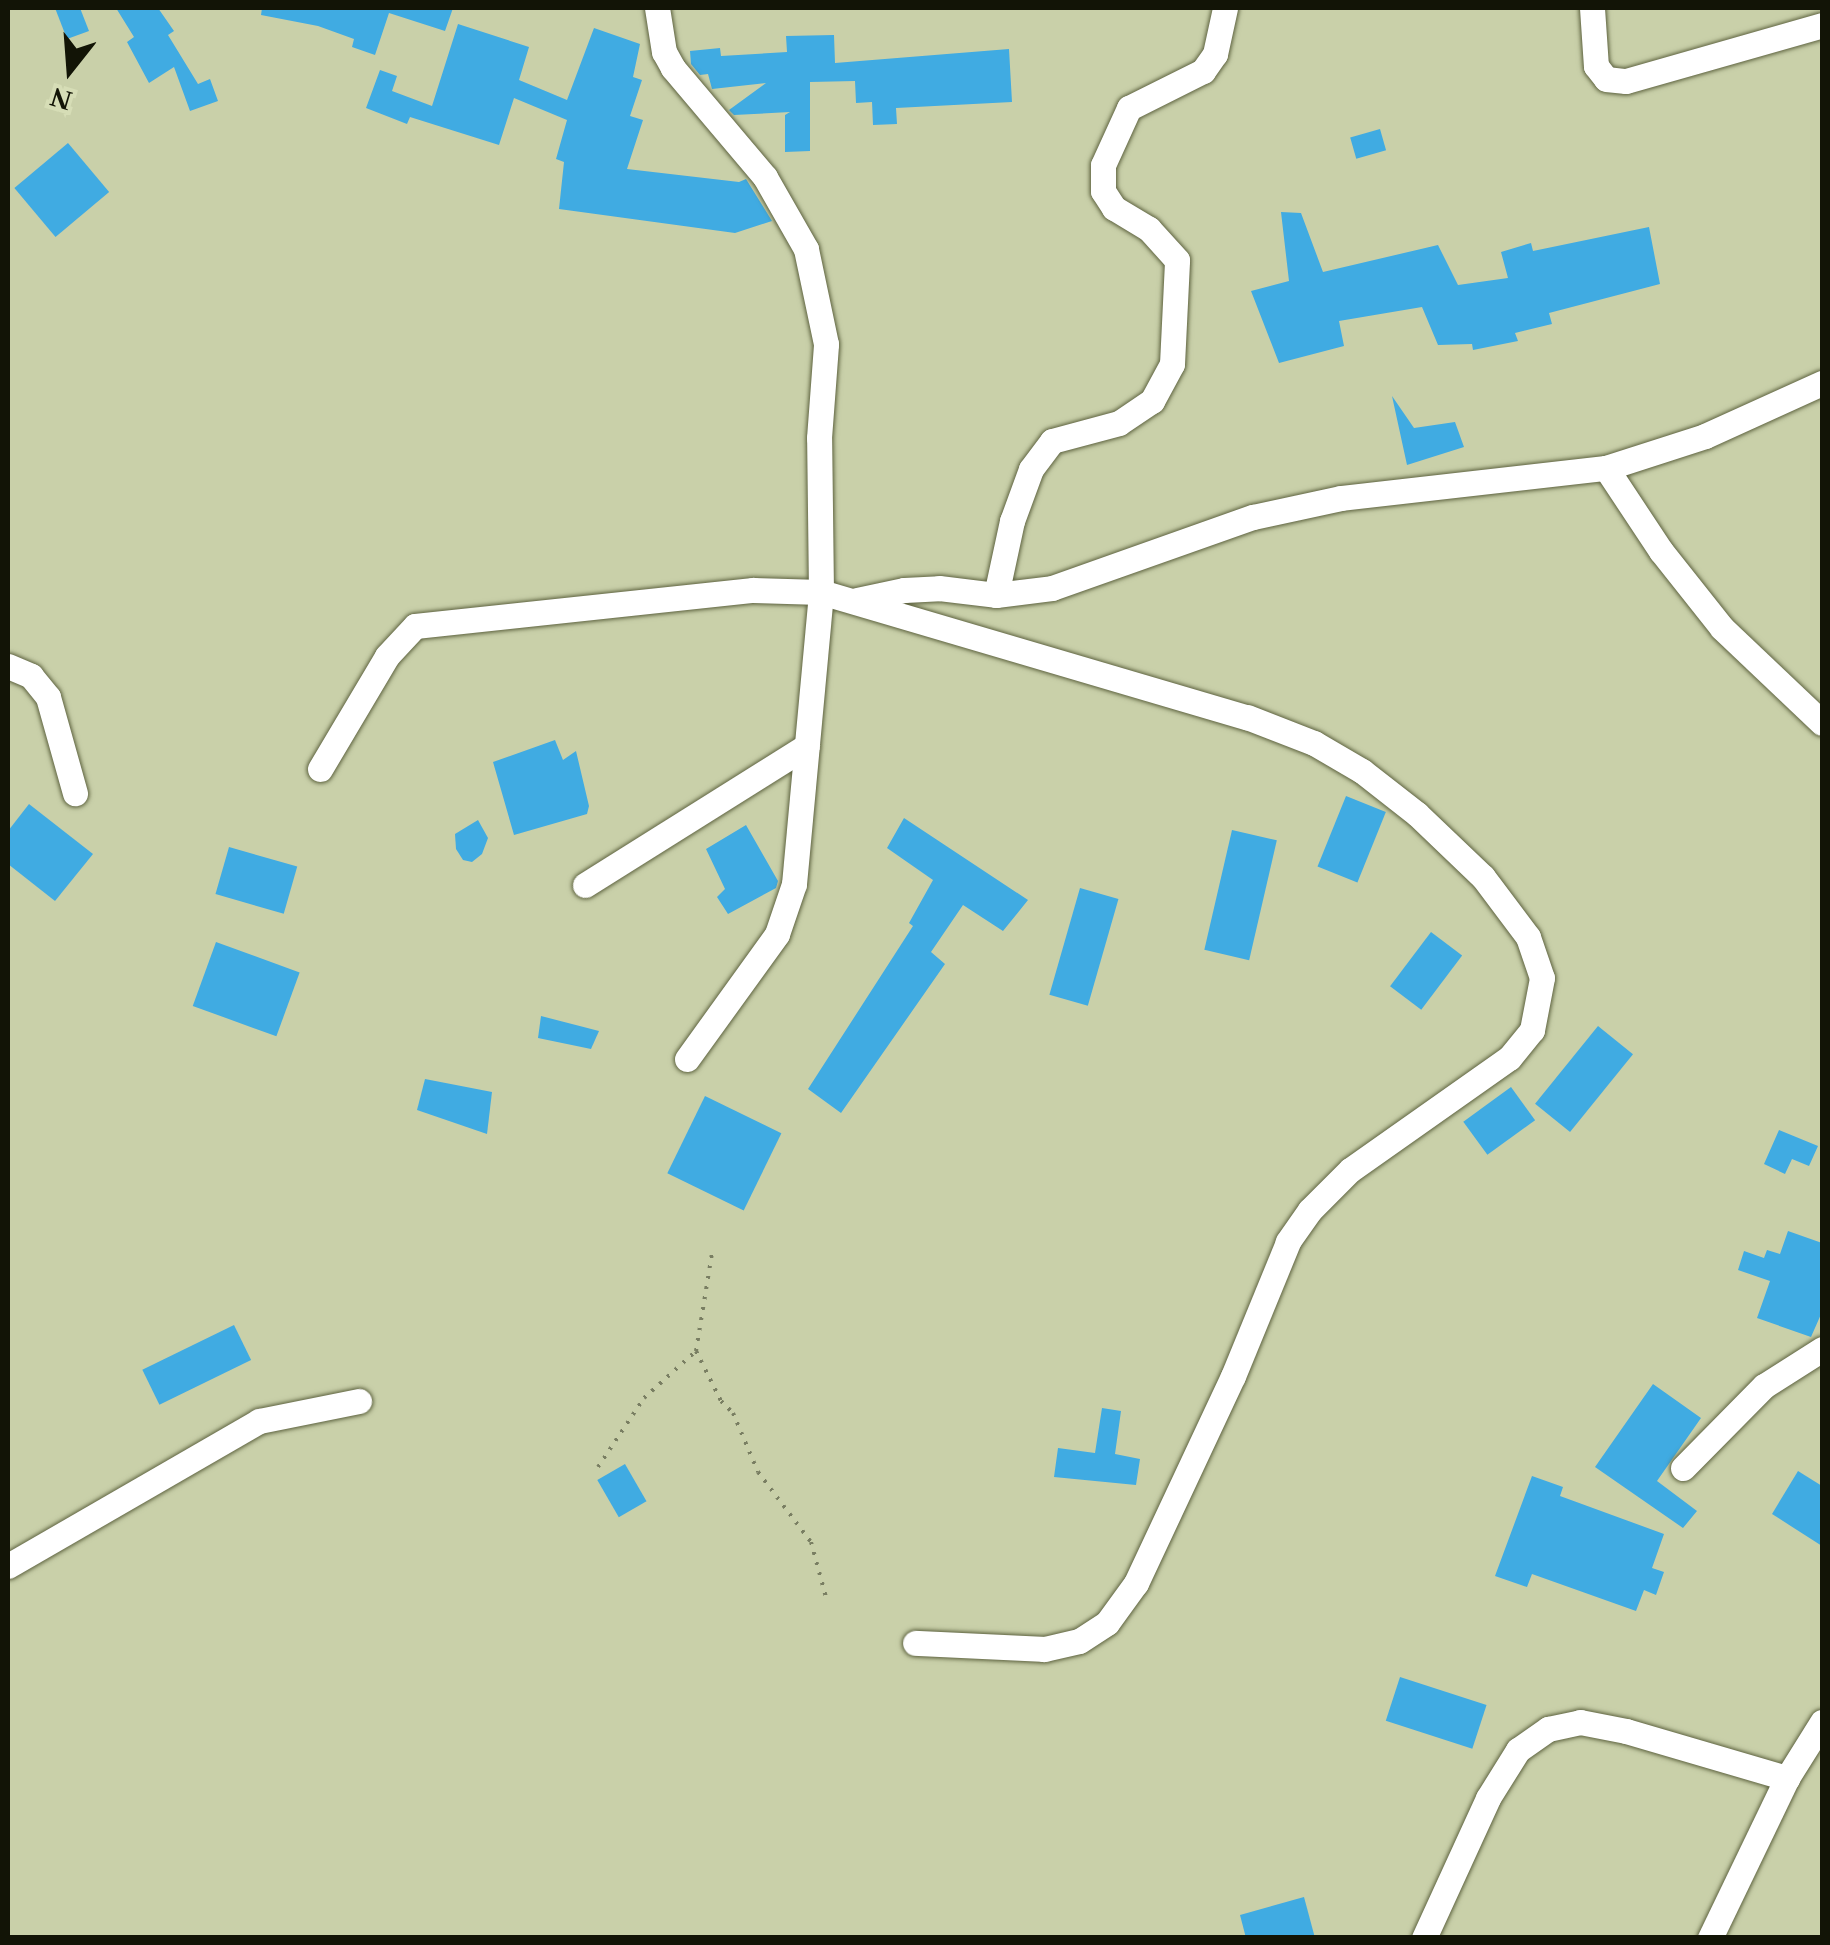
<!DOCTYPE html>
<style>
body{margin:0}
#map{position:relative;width:1830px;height:1945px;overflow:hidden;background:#c9d0a9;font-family:Georgia,serif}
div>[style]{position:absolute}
.building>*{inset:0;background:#40abe2;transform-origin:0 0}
.path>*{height:4px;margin-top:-2px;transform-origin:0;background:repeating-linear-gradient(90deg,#797e62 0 2.5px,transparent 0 10.5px)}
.roads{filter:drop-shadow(0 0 2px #5e6340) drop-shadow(0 0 2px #5e6340)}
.street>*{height:25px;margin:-12.5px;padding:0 12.5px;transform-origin:12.5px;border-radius:12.5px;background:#fff}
span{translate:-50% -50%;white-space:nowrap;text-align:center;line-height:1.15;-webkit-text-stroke:9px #d6ddb6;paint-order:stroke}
.frame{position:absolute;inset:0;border:10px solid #121406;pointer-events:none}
.north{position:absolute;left:20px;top:20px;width:100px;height:100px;-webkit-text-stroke:8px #d6ddb6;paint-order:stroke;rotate:197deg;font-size:28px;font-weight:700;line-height:40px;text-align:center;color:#121406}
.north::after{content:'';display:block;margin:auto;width:35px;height:45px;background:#121406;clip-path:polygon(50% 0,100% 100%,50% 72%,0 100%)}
</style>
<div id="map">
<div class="building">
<i style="clip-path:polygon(55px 8px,80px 8px,89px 31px,67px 39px)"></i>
<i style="clip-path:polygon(116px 8px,158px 8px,174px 31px,168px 35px,198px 84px,210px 79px,218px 101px,190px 111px,174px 67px,149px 83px,127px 42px,134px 37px)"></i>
<i style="clip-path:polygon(262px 8px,453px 8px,445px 31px,389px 13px,375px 55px,352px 47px,354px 39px,318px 26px,261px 15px)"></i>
<i style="clip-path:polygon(458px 24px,529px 47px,519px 80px,567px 100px,594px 28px,640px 44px,633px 77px,642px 80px,630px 116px,643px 120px,627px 169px,739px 182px,746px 179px,772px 221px,735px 233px,559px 209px,564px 162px,556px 159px,567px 120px,514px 98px,499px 145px,410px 117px,407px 124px,366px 108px,380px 70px,397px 76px,392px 91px,432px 106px)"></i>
<i style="clip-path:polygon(834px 35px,835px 63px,1009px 49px,1012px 102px,896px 108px,897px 124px,873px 125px,872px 102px,856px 103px,855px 81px,810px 82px,810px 151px,785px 152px,785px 115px,790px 112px,734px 115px,729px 110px,766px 83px,712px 89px,708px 74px,700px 75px,691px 64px,690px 51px,720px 48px,721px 56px,787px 52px,786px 36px)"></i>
<i style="left:1380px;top:129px;width:22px;height:31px;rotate:74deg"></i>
<i style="left:68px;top:143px;width:64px;height:70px;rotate:50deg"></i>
<i style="clip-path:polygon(1281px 212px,1301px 213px,1323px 272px,1438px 245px,1458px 285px,1508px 278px,1501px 252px,1531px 243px,1533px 251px,1649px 227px,1660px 284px,1549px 313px,1552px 324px,1515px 333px,1518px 341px,1473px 350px,1472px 344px,1438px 345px,1422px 307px,1339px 321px,1344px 346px,1279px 363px,1251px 291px,1289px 281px)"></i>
<i style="clip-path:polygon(1392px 396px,1414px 428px,1455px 422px,1464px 447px,1407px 465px)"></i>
<i style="clip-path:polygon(555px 740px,563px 760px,576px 751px,589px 806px,587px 814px,514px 835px,493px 762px)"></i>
<i style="left:1346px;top:796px;width:43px;height:76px;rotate:22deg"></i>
<i style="clip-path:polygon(29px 804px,93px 854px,55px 901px,8px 864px,8px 831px)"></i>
<i style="clip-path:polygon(904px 818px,1028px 900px,1003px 931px,963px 905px,931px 952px,945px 964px,841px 1113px,808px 1089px,913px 926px,909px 923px,933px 880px,887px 848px)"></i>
<i style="clip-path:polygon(478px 820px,488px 838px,482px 854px,472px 862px,463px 860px,456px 849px,455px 834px)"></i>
<i style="clip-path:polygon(746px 825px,778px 881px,776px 888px,728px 914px,717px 897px,725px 889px,706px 849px)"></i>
<i style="left:1232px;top:830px;width:46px;height:123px;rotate:13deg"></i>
<i style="left:229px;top:847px;width:71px;height:49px;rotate:16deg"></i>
<i style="left:1080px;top:888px;width:40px;height:111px;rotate:16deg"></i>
<i style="left:1431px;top:932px;width:39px;height:68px;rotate:37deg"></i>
<i style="left:216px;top:942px;width:89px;height:68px;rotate:20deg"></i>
<i style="clip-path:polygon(541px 1016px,599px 1031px,591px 1049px,538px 1038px)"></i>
<i style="left:1598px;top:1026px;width:45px;height:100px;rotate:39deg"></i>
<i style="clip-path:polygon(425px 1079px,492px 1092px,487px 1134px,417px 1110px)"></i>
<i style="left:1511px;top:1087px;width:41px;height:59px;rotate:54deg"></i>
<i style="left:705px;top:1096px;width:85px;height:86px;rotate:26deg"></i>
<i style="clip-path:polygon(1779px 1130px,1818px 1146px,1809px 1166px,1792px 1159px,1785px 1174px,1764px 1164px)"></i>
<i style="clip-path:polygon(1788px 1231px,1822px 1243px,1822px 1312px,1811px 1337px,1757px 1318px,1770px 1281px,1738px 1270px,1744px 1251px,1764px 1258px,1767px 1250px,1780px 1254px)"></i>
<i style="left:234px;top:1325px;width:39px;height:102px;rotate:64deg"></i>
<i style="clip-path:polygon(1653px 1384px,1701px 1418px,1657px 1481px,1697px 1511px,1683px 1528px,1595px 1467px)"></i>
<i style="clip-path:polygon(1102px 1408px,1121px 1411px,1115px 1454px,1140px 1459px,1136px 1485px,1054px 1477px,1058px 1448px,1095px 1453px)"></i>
<i style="left:625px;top:1464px;width:43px;height:32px;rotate:60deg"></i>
<i style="clip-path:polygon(1798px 1471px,1822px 1486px,1822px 1546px,1772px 1514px)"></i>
<i style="clip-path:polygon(1532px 1476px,1563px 1487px,1560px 1496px,1664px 1534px,1652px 1568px,1664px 1572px,1656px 1595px,1644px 1590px,1636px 1611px,1532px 1574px,1527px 1587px,1495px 1576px)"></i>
<i style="left:1400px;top:1677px;width:91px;height:46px;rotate:18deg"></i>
<i style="clip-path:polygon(1304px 1897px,1315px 1938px,1246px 1938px,1240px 1915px)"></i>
</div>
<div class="path">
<i style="left:696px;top:1351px;width:56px;rotate:63.4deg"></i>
<i style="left:721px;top:1401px;width:17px;rotate:45deg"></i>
<i style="left:733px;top:1413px;width:64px;rotate:67deg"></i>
<i style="left:758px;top:1472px;width:88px;rotate:52.9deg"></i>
<i style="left:811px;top:1542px;width:61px;rotate:74.8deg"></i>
<i style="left:598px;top:1467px;width:83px;rotate:-56.3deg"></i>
<i style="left:644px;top:1398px;width:70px;rotate:-42.1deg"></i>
<i style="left:696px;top:1351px;width:99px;rotate:-80.7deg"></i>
</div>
<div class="roads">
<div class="street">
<i style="left:1592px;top:8px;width:58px;rotate:86.1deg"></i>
<i style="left:1596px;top:66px;width:16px;rotate:52deg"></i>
<i style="left:1606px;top:79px;width:20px;rotate:6deg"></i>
<i style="left:1626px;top:81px;width:204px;rotate:-15.9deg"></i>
<i style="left:1606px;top:468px;width:100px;rotate:56.5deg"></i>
<i style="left:1661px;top:551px;width:98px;rotate:51.6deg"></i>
<i style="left:1722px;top:628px;width:138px;rotate:43.5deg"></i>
<i style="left:996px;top:595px;width:76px;rotate:-77.8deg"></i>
<i style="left:1012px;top:521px;width:55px;rotate:-69.9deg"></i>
<i style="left:1031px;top:469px;width:35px;rotate:-53deg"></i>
<i style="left:1052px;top:441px;width:69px;rotate:-15deg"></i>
<i style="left:1119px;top:423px;width:40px;rotate:-34deg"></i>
<i style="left:1152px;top:401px;width:42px;rotate:-61.6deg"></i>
<i style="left:1172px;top:364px;width:104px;rotate:-87.2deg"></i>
<i style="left:1177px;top:260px;width:42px;rotate:-132.1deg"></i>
<i style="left:1149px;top:229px;width:41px;rotate:-149deg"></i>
<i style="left:1114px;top:208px;width:20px;rotate:-123deg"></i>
<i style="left:1103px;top:191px;width:26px;rotate:-90deg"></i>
<i style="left:1103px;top:165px;width:63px;rotate:-65.5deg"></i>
<i style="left:1129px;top:108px;width:83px;rotate:-26.6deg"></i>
<i style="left:1203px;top:71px;width:21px;rotate:-55deg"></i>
<i style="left:1215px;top:54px;width:47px;rotate:-77.7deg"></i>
<i style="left:857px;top:600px;width:48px;rotate:-12deg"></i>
<i style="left:904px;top:590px;width:35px;rotate:-3deg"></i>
<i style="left:939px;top:588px;width:57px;rotate:7deg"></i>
<i style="left:996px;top:595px;width:56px;rotate:-7.1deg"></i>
<i style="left:1052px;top:588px;width:213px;rotate:-19.5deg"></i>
<i style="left:1253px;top:517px;width:90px;rotate:-12.2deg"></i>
<i style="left:1341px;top:498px;width:267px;rotate:-6.5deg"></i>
<i style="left:1606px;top:468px;width:104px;rotate:-17.9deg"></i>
<i style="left:1705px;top:436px;width:128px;rotate:-24.4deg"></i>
<i style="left:8px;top:666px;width:25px;rotate:23deg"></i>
<i style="left:31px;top:676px;width:27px;rotate:51deg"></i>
<i style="left:48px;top:697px;width:100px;rotate:74.3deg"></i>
<i style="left:320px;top:769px;width:131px;rotate:-59.3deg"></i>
<i style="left:387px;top:656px;width:41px;rotate:-47deg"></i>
<i style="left:415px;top:626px;width:340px;rotate:-6.1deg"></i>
<i style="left:753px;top:590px;width:68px;rotate:1.7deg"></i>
<i style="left:821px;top:592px;width:154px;rotate:-90.7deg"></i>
<i style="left:819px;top:438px;width:94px;rotate:-85.7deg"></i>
<i style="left:826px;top:344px;width:97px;rotate:-101.9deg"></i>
<i style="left:806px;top:249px;width:83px;rotate:-119.7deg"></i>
<i style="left:765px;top:177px;width:143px;rotate:-130.2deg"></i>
<i style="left:673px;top:68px;width:18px;rotate:-119deg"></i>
<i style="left:664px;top:52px;width:45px;rotate:-99deg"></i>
<i style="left:585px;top:885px;width:262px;rotate:-32.1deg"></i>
<i style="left:687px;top:1059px;width:154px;rotate:-54.2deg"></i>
<i style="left:777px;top:934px;width:53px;rotate:-71.2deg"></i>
<i style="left:794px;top:884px;width:293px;rotate:-84.7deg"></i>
<i style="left:821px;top:592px;width:444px;rotate:16.4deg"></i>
<i style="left:1247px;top:717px;width:72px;rotate:21.2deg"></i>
<i style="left:1314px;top:743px;width:56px;rotate:30.3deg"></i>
<i style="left:1362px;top:771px;width:70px;rotate:38deg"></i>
<i style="left:1417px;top:814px;width:91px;rotate:43.7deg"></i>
<i style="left:1483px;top:877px;width:75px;rotate:53.1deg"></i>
<i style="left:1528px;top:937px;width:43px;rotate:71.1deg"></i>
<i style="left:1542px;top:978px;width:53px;rotate:100.9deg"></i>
<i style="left:1532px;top:1030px;width:36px;rotate:129deg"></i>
<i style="left:1509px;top:1058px;width:194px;rotate:144.8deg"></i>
<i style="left:1350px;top:1170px;width:57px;rotate:135deg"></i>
<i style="left:1310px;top:1210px;width:39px;rotate:125deg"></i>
<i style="left:1288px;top:1242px;width:145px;rotate:112.3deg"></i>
<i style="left:1233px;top:1376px;width:229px;rotate:115.1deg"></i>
<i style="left:1136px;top:1583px;width:49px;rotate:125.9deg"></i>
<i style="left:1107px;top:1623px;width:33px;rotate:147deg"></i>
<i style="left:1079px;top:1641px;width:36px;rotate:167deg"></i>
<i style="left:1044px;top:1649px;width:129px;rotate:-177.3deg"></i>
<i style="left:1683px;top:1468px;width:115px;rotate:-45.4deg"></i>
<i style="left:1764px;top:1386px;width:69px;rotate:-32.5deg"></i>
<i style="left:8px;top:1566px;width:290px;rotate:-30deg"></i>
<i style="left:259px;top:1421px;width:102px;rotate:-11.3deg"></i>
<i style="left:1424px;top:1938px;width:154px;rotate:-65.4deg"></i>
<i style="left:1488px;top:1798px;width:57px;rotate:-58deg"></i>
<i style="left:1518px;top:1750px;width:37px;rotate:-35deg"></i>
<i style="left:1548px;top:1729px;width:33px;rotate:-12deg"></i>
<i style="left:1580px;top:1722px;width:47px;rotate:11.1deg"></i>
<i style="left:1626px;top:1731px;width:168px;rotate:16.3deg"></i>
<i style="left:1787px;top:1778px;width:66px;rotate:-58deg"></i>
<i style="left:1710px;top:1938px;width:178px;rotate:-64.3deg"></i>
</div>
</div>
<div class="frame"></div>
<div class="north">N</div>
</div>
